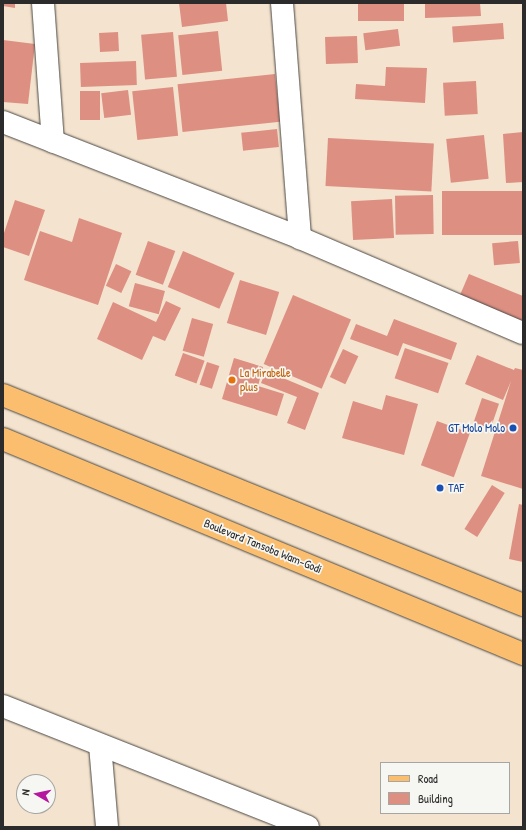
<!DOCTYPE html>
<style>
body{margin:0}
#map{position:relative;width:526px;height:830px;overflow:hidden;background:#f4e3ce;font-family:"Patrick Hand",sans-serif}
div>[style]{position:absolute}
.building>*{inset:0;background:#dd8f82;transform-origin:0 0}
.roads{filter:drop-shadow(0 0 1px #494743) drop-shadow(0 0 1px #494743)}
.street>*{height:22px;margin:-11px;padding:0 11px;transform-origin:11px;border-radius:11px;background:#fff}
.primary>*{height:22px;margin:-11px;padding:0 11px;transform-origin:11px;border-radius:11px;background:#fabe6e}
.dots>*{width:11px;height:11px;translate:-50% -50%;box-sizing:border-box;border:2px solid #f6f6f2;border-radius:50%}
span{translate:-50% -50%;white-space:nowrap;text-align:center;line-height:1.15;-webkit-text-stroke:3.5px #f6f6f2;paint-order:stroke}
.food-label{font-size:12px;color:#c56008}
.left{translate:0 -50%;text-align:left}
.transit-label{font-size:12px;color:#164399}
.right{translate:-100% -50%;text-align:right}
.street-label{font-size:12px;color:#2b2b2b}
.frame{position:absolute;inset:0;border:4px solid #2b2b2b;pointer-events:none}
.legend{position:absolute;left:380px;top:762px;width:130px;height:52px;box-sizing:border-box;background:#f6f6f2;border:1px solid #a5a5a2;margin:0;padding:5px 7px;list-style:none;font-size:12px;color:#2b2b2b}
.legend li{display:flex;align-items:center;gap:8px;height:20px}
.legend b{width:20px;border:1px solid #a5a5a2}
.north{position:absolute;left:16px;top:774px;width:40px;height:40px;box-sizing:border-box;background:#f6f6f2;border:1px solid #a5a5a2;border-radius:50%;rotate:279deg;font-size:11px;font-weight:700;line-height:16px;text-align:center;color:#2b2b2b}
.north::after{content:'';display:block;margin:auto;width:14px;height:18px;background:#b5179e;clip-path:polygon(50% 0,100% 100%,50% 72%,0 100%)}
</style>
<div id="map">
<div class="building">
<i style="clip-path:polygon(3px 3px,15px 3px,15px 8px,3px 6px)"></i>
<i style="clip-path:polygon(179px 3px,226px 3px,228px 21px,182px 27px)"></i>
<i style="left:358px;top:3px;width:46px;height:18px"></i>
<i style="clip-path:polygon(425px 3px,480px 3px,481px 16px,425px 18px)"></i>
<i style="left:503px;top:23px;width:16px;height:51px;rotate:86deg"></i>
<i style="left:398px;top:29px;width:17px;height:35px;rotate:83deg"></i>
<i style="left:218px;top:31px;width:40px;height:40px;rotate:84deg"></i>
<i style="left:118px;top:32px;width:19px;height:19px;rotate:87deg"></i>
<i style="left:173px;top:32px;width:45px;height:32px;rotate:85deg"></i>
<i style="left:357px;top:36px;width:27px;height:32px;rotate:88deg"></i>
<i style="clip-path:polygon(3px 40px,35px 44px,28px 104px,3px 102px)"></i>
<i style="left:136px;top:61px;width:24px;height:56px;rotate:88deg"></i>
<i style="clip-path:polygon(386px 67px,427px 68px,425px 103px,355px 99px,356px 84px,385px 86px)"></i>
<i style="left:275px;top:74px;width:48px;height:98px;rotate:84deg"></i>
<i style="left:476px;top:81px;width:33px;height:33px;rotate:87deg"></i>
<i style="left:173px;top:87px;width:49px;height:41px;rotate:84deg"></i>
<i style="left:128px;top:90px;width:25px;height:27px;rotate:83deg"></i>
<i style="left:100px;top:91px;width:29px;height:20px;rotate:90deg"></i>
<i style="left:277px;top:129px;width:18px;height:36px;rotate:84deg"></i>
<i style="clip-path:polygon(523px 132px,523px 182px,506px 183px,503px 134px)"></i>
<i style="left:484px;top:135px;width:44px;height:38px;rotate:84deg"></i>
<i style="left:328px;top:138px;width:106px;height:48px;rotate:3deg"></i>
<i style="left:523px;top:191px;width:44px;height:81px;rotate:90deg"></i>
<i style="left:433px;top:195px;width:39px;height:38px;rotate:89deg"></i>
<i style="left:392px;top:199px;width:39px;height:41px;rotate:87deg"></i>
<i style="clip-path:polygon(15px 200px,45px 210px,29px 256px,3px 247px,3px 236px)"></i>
<i style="clip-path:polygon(79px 218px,122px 233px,98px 305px,24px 280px,40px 231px,72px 242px)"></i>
<i style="left:148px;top:241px;width:29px;height:36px;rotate:20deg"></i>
<i style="left:518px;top:241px;width:22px;height:26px;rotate:85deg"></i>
<i style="left:183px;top:251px;width:56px;height:39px;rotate:23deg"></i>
<i style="left:116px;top:264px;width:17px;height:24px;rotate:25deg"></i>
<i style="clip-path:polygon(469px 274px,523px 296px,523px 329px,457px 302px)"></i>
<i style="left:240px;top:280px;width:41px;height:45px;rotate:17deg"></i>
<i style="left:135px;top:283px;width:31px;height:24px;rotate:15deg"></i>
<i style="left:293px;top:295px;width:63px;height:75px;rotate:23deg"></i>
<i style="clip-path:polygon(166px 301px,181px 308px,165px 341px,153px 336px,142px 360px,97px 339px,113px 302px,156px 322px)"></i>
<i style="left:192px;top:318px;width:22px;height:34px;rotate:16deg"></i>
<i style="clip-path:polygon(394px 319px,457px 343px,451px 360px,403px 343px,398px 356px,350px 339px,356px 324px,387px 336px)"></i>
<i style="left:405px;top:348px;width:46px;height:32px;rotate:19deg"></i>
<i style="left:343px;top:349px;width:17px;height:31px;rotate:25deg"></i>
<i style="left:183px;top:353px;width:23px;height:24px;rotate:20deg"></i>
<i style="clip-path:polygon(477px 355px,514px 370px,515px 368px,523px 370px,523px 489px,481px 476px,511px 381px,503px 400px,465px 384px)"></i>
<i style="clip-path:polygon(234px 358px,263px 367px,258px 386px,284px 394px,277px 416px,222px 399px)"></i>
<i style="left:207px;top:362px;width:13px;height:24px;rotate:18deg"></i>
<i style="clip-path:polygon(266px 371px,319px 393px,305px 430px,287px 423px,297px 397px,261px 383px)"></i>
<i style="clip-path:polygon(386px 395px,418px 404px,404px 455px,342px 438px,353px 401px,382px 410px)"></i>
<i style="left:482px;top:398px;width:18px;height:26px;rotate:19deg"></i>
<i style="left:437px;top:421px;width:35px;height:47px;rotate:20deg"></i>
<i style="left:492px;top:485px;width:15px;height:52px;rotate:32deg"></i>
<i style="clip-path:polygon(519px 504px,523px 505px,523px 562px,509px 559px)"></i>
</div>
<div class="roads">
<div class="street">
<i style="left:43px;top:3px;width:139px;rotate:85.9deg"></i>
<i style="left:282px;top:3px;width:236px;rotate:85.6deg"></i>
<i style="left:3px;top:122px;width:319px;rotate:21.3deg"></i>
<i style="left:300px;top:238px;width:242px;rotate:23.1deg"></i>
<i style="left:3px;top:706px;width:328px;rotate:21.6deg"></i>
<i style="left:100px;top:745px;width:82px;rotate:85.1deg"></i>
</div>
<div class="primary">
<i style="left:3px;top:395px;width:561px;rotate:21.99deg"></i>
<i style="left:3px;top:439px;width:563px;rotate:22.46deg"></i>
</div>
</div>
<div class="dots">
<i style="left:232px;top:380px;background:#e8710a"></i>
<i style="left:513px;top:428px;background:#1a4fb4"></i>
<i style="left:440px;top:488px;background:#1a4fb4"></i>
</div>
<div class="food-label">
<span class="left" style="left:240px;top:380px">La Mirabelle<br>plus</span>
</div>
<div class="transit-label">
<span class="right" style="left:505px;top:428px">GT Molo Molo</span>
<span class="left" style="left:448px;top:488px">TAF</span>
</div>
<div class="street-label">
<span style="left:263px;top:546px;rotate:22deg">Boulevard Tansoba Wam-Godi</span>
</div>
<div class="frame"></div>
<ul class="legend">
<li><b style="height:5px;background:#fabe6e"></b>Road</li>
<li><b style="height:11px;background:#dd8f82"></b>Building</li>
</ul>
<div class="north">N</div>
</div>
